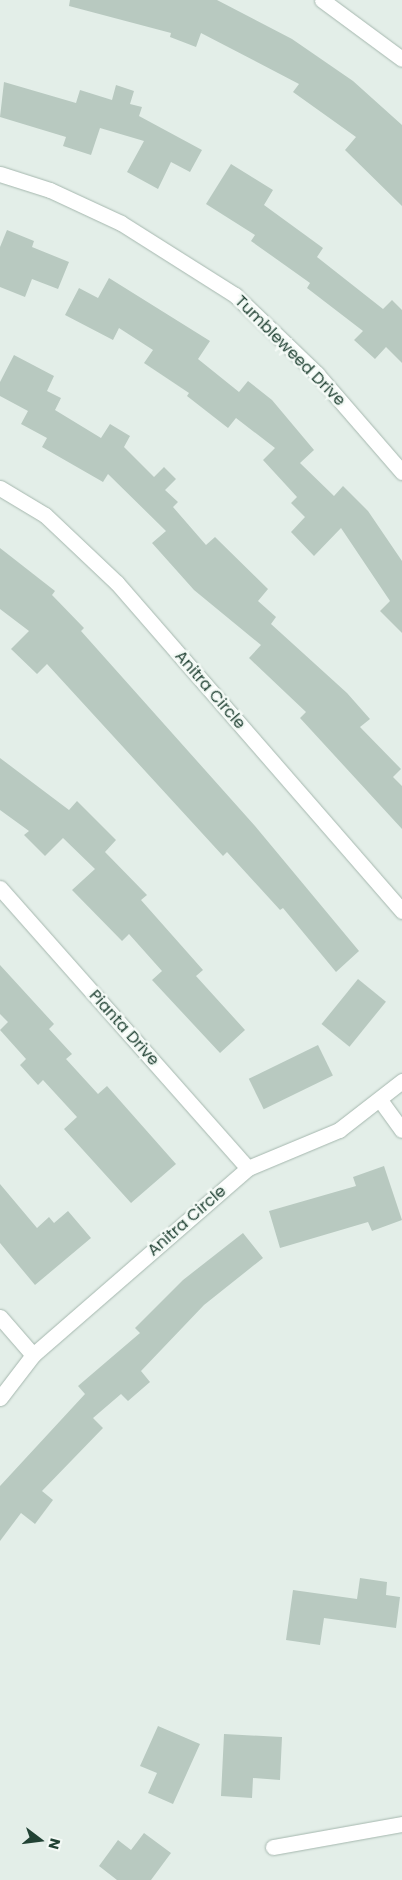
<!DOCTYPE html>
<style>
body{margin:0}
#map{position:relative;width:402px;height:1880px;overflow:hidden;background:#e3eee8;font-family:Poppins,sans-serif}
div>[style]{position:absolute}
.building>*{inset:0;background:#b8c9c0;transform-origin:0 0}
.roads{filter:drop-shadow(0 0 1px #a5b7ae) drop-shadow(0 0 1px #a5b7ae)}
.minor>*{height:15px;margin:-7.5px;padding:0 7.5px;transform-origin:7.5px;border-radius:7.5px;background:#fff}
span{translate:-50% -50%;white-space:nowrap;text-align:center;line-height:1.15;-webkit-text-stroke:5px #f4faf6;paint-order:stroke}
.street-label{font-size:16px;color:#214234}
.north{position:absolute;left:15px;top:1815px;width:50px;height:50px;-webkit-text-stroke:4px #f4faf6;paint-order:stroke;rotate:105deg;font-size:14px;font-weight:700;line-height:20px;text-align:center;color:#214234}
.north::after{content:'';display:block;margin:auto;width:18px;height:22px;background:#214234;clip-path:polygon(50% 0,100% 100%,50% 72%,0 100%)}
</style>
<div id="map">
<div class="building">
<i style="clip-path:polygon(70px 0,217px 0,292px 39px,353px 81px,402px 125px,402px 206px,345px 150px,356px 137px,293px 92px,299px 84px,201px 33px,196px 47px,170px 37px,171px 33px,69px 6px)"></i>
<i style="clip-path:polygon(4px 82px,76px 103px,80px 90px,112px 100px,116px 85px,134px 91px,130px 104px,142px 107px,139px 116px,202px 150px,190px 172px,171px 162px,158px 189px,127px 172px,144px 141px,100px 128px,91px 155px,63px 146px,66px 137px,0 117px)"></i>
<i style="clip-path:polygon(231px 164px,273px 190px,264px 205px,323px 248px,317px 257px,383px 309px,392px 300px,402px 310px,402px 363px,386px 347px,375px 359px,354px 340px,363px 331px,307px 288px,310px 283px,251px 241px,255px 235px,206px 204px)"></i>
<i style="clip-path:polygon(7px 230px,34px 241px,32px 247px,69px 262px,58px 289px,32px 279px,25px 297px,0 287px,0 247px)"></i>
<i style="clip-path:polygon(109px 278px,210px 341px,198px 359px,239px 392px,248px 381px,272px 400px,314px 450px,300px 463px,334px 496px,343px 486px,368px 511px,402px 561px,402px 633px,380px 611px,390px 601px,341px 528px,314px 556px,291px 532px,305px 517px,291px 503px,297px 497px,263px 460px,275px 448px,236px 418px,228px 428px,187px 396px,189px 393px,144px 363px,153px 350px,119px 328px,113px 340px,65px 315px,79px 288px,98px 298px)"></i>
<i style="clip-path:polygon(14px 355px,54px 376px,47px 391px,61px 398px,55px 410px,101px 438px,110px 424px,130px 436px,124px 447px,154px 477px,164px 467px,176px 479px,165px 490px,178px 502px,173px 507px,206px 545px,215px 537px,268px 589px,258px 601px,276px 617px,271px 624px,347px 693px,370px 719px,360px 727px,401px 769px,393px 777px,402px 786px,402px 829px,300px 718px,306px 712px,249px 658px,261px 645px,194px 590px,152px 543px,166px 531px,108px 474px,103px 482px,42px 447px,47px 438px,21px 424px,28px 411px,0 396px,0 382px)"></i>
<i style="clip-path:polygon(0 548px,55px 591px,52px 595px,84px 628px,81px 631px,255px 826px,359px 951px,336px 972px,283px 908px,280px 910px,227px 852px,223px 856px,47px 664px,37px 674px,11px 649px,29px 631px,0 609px)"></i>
<i style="clip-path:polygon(0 758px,69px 810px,77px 801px,116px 840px,105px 852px,147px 895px,141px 900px,203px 970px,196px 976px,245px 1030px,220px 1053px,152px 980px,162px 971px,129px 934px,122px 941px,72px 890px,95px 869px,63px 838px,45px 856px,24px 835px,29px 831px,0 810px)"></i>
<i style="clip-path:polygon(0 965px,54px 1024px,49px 1029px,72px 1054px,66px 1059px,98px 1094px,107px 1086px,176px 1164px,131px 1203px,64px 1129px,77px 1117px,43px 1080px,38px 1085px,20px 1065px,26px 1059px,0 1030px,8px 1022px,0 1014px)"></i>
<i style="left:358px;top:979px;width:36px;height:58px;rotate:39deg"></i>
<i style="left:318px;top:1045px;width:34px;height:77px;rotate:64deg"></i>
<i style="clip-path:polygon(384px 1166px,402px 1220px,372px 1231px,368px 1222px,280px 1248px,269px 1211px,356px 1186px,353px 1177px)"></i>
<i style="clip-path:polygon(0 1184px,37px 1228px,49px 1217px,54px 1223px,68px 1211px,91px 1238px,35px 1285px,0 1243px)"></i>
<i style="clip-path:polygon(243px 1233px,263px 1258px,204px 1305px,141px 1371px,150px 1382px,128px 1401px,121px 1394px,93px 1418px,103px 1428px,42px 1491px,53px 1500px,35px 1524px,21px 1513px,0 1541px,0 1486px,85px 1394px,78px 1386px,140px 1333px,135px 1328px,183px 1280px)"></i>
<i style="clip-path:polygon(360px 1578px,387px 1582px,386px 1595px,400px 1597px,396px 1628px,324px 1618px,320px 1645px,286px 1640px,293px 1590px,357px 1599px)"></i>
<i style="clip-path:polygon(158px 1726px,200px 1744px,173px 1804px,148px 1793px,157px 1773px,140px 1766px)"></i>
<i style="clip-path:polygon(224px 1734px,282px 1737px,280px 1780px,253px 1778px,252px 1798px,221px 1796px)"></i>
<i style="clip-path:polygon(144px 1833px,171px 1853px,151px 1880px,117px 1880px,99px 1866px,118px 1840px,131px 1850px)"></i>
</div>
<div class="roads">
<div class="minor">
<i style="left:322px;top:0;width:99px;rotate:36.4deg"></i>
<i style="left:0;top:174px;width:52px;rotate:17.7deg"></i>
<i style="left:50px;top:190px;width:78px;rotate:24.9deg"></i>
<i style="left:121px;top:223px;width:135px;rotate:32.3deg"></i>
<i style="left:235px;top:295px;width:114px;rotate:43.9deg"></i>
<i style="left:317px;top:374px;width:130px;rotate:49.1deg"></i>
<i style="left:0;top:488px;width:52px;rotate:31deg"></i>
<i style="left:45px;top:515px;width:99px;rotate:43.4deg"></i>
<i style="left:117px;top:583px;width:435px;rotate:49deg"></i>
<i style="left:0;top:888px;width:374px;rotate:48.5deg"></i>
<i style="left:380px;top:1100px;width:37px;rotate:54deg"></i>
<i style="left:0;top:1317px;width:50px;rotate:49deg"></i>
<i style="left:0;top:1398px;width:54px;rotate:-52.5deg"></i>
<i style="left:33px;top:1355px;width:285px;rotate:-41deg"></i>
<i style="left:248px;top:1168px;width:99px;rotate:-22.7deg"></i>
<i style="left:339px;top:1130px;width:80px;rotate:-37.9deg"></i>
<i style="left:273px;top:1847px;width:131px;rotate:-10.1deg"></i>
</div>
</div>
<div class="street-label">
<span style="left:290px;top:351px;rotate:45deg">Tumbleweed Drive</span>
<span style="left:210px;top:690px;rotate:49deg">Anitra Circle</span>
<span style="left:124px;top:1028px;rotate:48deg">Pianta Drive</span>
<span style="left:187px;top:1221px;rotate:-41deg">Anitra Circle</span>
</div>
<div class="north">N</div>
</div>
